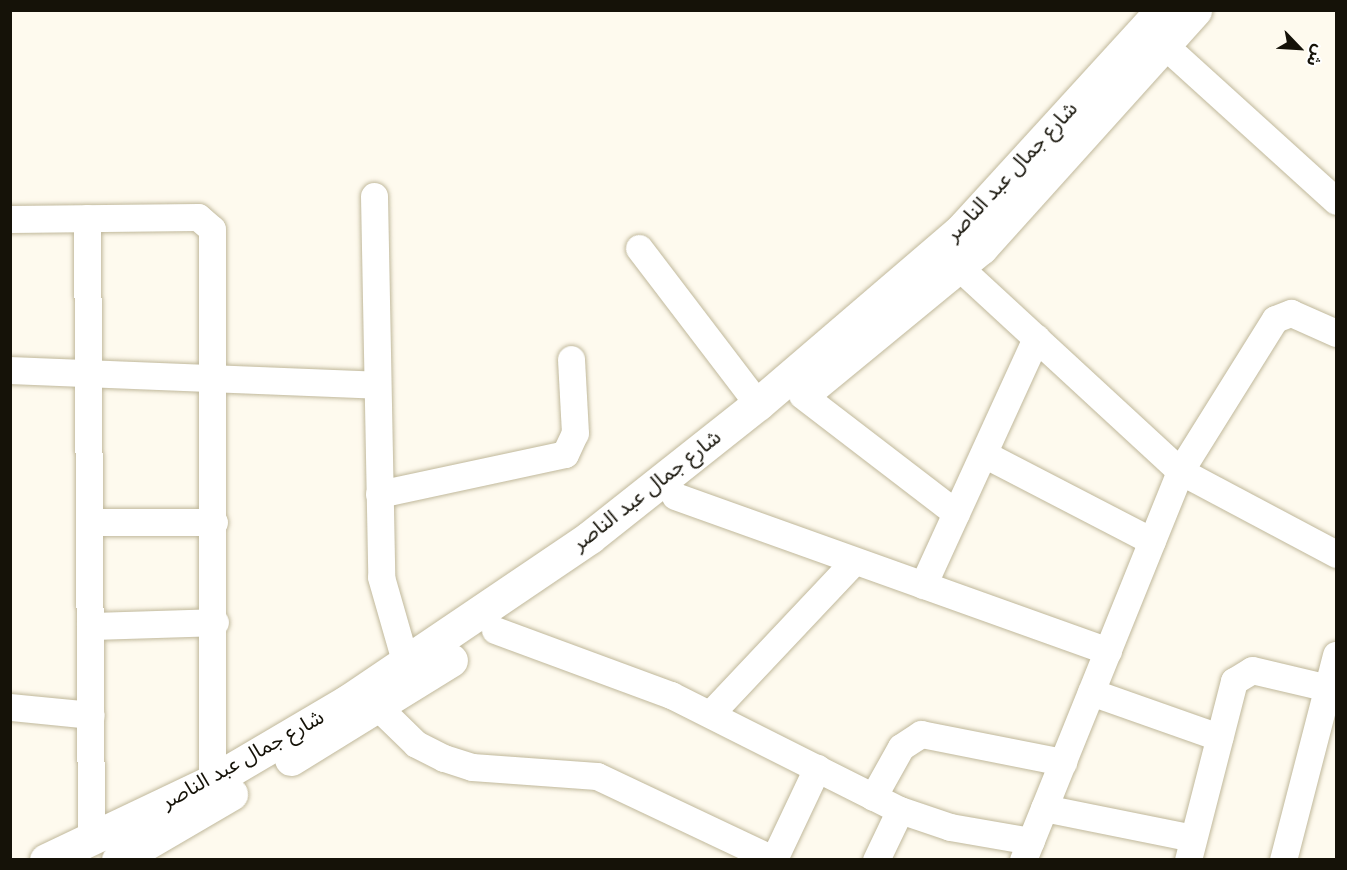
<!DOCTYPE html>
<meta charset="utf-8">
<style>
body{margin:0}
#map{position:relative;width:1347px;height:870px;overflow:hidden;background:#fefaee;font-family:Spectral,"Noto Sans Arabic",serif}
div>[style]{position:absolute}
.roads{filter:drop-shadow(0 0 2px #c0b89b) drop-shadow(0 0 2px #c0b89b)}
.minor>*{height:27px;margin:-13.5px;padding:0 13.5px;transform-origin:13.5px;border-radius:13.5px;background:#fff}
.tertiary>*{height:33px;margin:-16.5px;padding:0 16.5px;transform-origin:16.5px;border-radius:16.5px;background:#fff}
span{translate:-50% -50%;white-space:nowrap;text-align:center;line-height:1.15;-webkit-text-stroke:4.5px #fff;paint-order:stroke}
.street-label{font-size:21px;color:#151208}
.frame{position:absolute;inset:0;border:12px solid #151208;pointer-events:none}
.north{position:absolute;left:1269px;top:18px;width:60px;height:60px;-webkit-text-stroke:4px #fff;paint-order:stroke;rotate:115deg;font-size:16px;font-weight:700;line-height:24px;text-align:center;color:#151208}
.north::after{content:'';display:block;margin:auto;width:21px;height:27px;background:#151208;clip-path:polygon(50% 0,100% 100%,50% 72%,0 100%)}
</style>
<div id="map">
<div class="roads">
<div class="minor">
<i style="left:1162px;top:43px;width:235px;rotate:42.2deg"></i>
<i style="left:374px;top:196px;width:381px;rotate:88.9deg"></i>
<i style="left:381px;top:577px;width:91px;rotate:74deg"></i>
<i style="left:87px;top:218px;width:623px;rotate:89.63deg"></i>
<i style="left:10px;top:219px;width:188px;rotate:-0.6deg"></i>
<i style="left:198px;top:217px;width:18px;rotate:41deg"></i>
<i style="left:212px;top:229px;width:552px;rotate:90deg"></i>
<i style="left:639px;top:248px;width:196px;rotate:52.7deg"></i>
<i style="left:960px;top:268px;width:299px;rotate:42.7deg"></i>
<i style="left:1180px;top:471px;width:177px;rotate:28deg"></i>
<i style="left:10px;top:370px;width:366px;rotate:2.3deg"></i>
<i style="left:802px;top:395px;width:194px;rotate:37.5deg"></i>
<i style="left:984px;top:454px;width:189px;rotate:27.4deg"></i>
<i style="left:379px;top:494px;width:190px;rotate:-12.1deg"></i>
<i style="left:565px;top:454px;width:23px;rotate:-65deg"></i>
<i style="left:575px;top:433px;width:74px;rotate:-93.1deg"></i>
<i style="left:675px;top:496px;width:460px;rotate:19.7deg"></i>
<i style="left:89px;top:522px;width:125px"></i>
<i style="left:923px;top:585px;width:272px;rotate:-65.4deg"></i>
<i style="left:90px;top:626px;width:125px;rotate:-1.8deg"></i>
<i style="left:495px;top:630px;width:188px;rotate:20.3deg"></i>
<i style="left:671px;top:695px;width:256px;rotate:26.7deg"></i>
<i style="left:900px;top:810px;width:53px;rotate:18.8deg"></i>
<i style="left:950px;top:827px;width:82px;rotate:9.8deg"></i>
<i style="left:1091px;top:692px;width:136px;rotate:19.4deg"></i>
<i style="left:10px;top:707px;width:81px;rotate:5.6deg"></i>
<i style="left:380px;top:709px;width:50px;rotate:44.2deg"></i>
<i style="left:416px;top:744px;width:31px;rotate:27deg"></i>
<i style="left:444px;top:758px;width:29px;rotate:18deg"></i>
<i style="left:472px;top:767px;width:125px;rotate:4.1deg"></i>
<i style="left:597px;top:776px;width:197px;rotate:25.3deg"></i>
<i style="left:711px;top:713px;width:209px;rotate:-46.7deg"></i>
<i style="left:873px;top:797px;width:57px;rotate:-60.8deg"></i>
<i style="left:901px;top:747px;width:24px;rotate:-33deg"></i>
<i style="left:921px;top:734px;width:145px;rotate:11.2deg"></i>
<i style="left:1044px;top:808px;width:152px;rotate:11.4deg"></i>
<i style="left:774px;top:859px;width:101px;rotate:-64.7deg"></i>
<i style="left:876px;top:860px;width:55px;rotate:-64.4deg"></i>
<i style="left:1023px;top:860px;width:419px;rotate:-68deg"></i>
<i style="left:1180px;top:471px;width:179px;rotate:-58deg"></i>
<i style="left:1275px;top:319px;width:17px;rotate:-21deg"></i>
<i style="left:1291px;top:313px;width:49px;rotate:24deg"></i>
<i style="left:1188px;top:860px;width:185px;rotate:-75.6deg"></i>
<i style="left:1234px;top:681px;width:21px;rotate:-31deg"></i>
<i style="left:1252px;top:670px;width:79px;rotate:13.2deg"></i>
<i style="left:1283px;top:860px;width:212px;rotate:-75.5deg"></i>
</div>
<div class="tertiary">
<i style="left:808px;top:390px;width:224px;rotate:-39.4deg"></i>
<i style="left:981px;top:248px;width:320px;rotate:-48deg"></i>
<i style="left:291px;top:759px;width:188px;rotate:-31.7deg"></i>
<i style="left:46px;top:860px;width:184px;rotate:-25.4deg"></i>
<i style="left:212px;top:781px;width:158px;rotate:-30.5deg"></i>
<i style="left:348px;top:701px;width:292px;rotate:-34.1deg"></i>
<i style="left:590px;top:537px;width:214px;rotate:-38.4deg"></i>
<i style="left:758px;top:404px;width:269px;rotate:-40.6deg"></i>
<i style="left:962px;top:229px;width:297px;rotate:-47.6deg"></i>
<i style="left:118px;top:860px;width:131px;rotate:-30.3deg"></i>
</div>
</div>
<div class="street-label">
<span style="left:1012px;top:172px;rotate:-47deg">شارع جمال عبد الناصر</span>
<span style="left:647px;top:491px;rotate:-38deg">شارع جمال عبد الناصر</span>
<span style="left:243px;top:760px;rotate:-29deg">شارع جمال عبد الناصر</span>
</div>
<div class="frame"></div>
<div class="north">ش</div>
</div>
